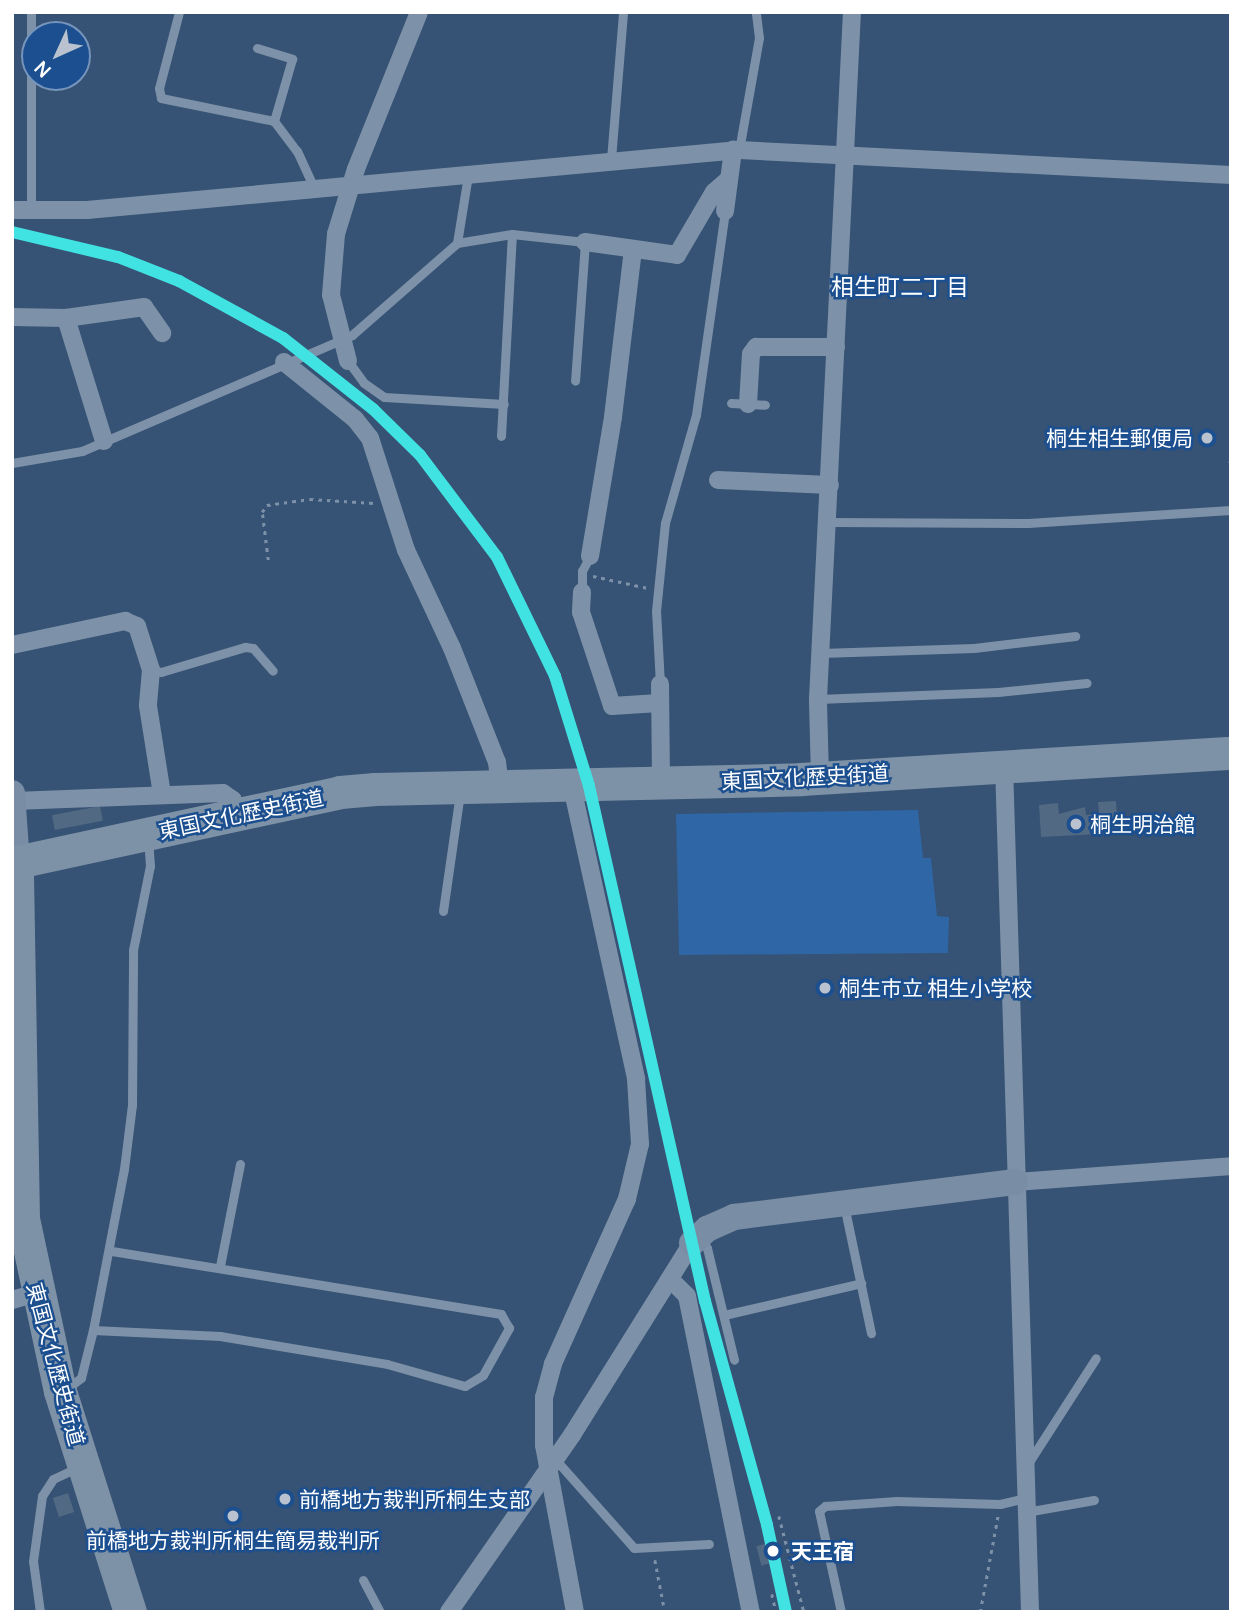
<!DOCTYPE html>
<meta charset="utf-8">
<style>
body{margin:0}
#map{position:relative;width:1243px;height:1624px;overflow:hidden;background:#365274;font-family:Manrope,"Noto Sans JP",sans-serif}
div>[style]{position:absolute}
.green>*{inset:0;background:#2f66a5}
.building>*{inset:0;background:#526984;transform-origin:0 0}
.path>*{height:2.5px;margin-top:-1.25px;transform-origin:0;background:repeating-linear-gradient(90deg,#7d92a8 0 3.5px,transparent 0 8.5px)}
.lane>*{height:9px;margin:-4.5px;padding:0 4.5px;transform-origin:4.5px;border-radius:4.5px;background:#7d92a8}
.street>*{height:18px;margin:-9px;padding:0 9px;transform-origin:9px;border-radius:9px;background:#7d92a8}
.secondary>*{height:26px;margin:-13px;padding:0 13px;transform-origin:13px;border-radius:13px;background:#798da4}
.highway>*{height:33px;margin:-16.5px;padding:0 16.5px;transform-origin:16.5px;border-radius:16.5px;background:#7e92a7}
.path-bridge>*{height:2.5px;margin-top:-1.25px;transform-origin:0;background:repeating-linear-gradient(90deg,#7d92a8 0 3.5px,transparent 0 8.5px)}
.rail-1>*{height:12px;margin:-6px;padding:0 6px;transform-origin:6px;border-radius:6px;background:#41e2e2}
.dots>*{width:19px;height:19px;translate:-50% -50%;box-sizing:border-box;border:4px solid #1b4f8f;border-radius:50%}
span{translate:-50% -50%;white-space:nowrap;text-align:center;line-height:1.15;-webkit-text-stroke:5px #1b4f8f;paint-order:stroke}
.poi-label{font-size:21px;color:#fff}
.right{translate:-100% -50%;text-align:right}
.left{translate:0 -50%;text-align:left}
.street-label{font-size:21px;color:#fff}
.stop-label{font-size:21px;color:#fff;font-weight:700}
.neighbourhood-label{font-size:23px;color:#fff}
.frame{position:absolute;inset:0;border:14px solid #fff;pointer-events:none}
.north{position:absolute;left:21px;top:21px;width:70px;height:70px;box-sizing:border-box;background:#1b4f8f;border:2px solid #7695bc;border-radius:50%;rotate:225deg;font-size:19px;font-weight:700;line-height:28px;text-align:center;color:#fff}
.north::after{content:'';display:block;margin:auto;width:24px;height:32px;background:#b9c2ce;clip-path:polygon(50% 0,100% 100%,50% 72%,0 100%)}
</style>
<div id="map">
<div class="green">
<i style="clip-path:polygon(918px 810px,923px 858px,931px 858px,937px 916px,949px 917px,948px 953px,679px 955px,676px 814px)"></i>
</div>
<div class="building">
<i style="clip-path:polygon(1116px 801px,1118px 833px,1041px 837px,1039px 805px,1058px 803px,1059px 814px,1085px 807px,1086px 815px,1099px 814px,1098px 802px)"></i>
<i style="left:100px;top:806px;width:15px;height:49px;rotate:79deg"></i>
<i style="left:68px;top:1493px;width:20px;height:16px;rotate:72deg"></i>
<i style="left:765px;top:1544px;width:20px;height:9px;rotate:75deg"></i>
</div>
<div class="path">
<i style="left:1229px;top:463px;width:3px;rotate:-45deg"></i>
<i style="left:268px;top:560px;width:48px;rotate:-97.1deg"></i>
<i style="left:262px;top:512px;width:9px;rotate:-54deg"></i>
<i style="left:267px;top:505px;width:43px;rotate:-7.9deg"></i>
<i style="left:310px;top:499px;width:64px;rotate:3.6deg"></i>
<i style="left:593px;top:576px;width:56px;rotate:12.3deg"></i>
<i style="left:779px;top:1516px;width:99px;rotate:75.4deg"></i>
<i style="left:655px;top:1560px;width:53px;rotate:79.1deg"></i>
<i style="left:772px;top:1594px;width:18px;rotate:77deg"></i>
<i style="left:980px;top:1612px;width:99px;rotate:-79.5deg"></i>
</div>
<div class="lane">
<i style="left:179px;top:12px;width:79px;rotate:104.7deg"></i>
<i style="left:159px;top:88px;width:10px;rotate:79deg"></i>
<i style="left:161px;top:98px;width:115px;rotate:11.5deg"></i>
<i style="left:274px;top:121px;width:38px;rotate:53deg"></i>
<i style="left:297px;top:151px;width:43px;rotate:65.2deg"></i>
<i style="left:257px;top:48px;width:37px;rotate:17deg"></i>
<i style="left:292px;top:59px;width:65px;rotate:106.2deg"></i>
<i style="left:739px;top:150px;width:114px;rotate:-79.9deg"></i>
<i style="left:759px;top:38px;width:26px;rotate:-97deg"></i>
<i style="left:611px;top:159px;width:147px;rotate:-85.3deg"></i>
<i style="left:31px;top:211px;width:199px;rotate:-90deg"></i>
<i style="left:457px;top:243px;width:56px;rotate:-9.3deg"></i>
<i style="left:512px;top:234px;width:73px;rotate:6.3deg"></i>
<i style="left:585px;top:242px;width:139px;rotate:94.1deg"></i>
<i style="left:348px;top:361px;width:27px;rotate:54deg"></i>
<i style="left:364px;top:383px;width:24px;rotate:35deg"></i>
<i style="left:384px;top:397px;width:120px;rotate:3.3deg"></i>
<i style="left:731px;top:403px;width:34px;rotate:3deg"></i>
<i style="left:501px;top:436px;width:202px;rotate:-86.9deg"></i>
<i style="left:12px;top:463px;width:71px;rotate:-9.7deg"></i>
<i style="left:82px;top:451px;width:294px;rotate:-23.2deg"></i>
<i style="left:352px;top:335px;width:140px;rotate:-41.2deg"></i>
<i style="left:457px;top:243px;width:69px;rotate:-80.8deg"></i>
<i style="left:828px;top:522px;width:200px;rotate:0.3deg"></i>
<i style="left:1028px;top:523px;width:203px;rotate:-3.7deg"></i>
<i style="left:582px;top:592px;width:21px;rotate:-90deg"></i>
<i style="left:582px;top:571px;width:17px;rotate:-62deg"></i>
<i style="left:821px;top:653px;width:153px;rotate:-1.9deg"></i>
<i style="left:974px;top:648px;width:102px;rotate:-6.8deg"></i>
<i style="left:151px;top:670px;width:10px;rotate:11deg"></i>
<i style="left:161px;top:672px;width:88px;rotate:-16.6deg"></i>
<i style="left:245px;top:647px;width:8px;rotate:7deg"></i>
<i style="left:253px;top:648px;width:30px;rotate:49deg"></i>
<i style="left:660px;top:684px;width:73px;rotate:-93.1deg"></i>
<i style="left:656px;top:611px;width:88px;rotate:-84.2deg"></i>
<i style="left:665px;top:523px;width:112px;rotate:-74deg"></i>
<i style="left:696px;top:415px;width:206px;rotate:-81.9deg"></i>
<i style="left:818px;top:699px;width:180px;rotate:-2.2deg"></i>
<i style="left:998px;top:692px;width:89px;rotate:-5.8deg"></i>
<i style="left:443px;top:911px;width:119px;rotate:-81.8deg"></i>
<i style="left:844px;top:1205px;width:131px;rotate:78.1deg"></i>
<i style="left:701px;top:1238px;width:12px;rotate:59deg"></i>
<i style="left:707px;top:1248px;width:115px;rotate:76.4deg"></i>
<i style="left:220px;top:1266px;width:104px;rotate:-78.9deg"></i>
<i style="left:724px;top:1315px;width:141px;rotate:-13.1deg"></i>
<i style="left:93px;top:1330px;width:127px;rotate:2.7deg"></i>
<i style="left:220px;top:1336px;width:169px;rotate:9.5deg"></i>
<i style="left:387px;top:1364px;width:81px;rotate:15.8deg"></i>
<i style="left:465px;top:1386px;width:21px;rotate:-31deg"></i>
<i style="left:483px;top:1375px;width:54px;rotate:-61deg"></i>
<i style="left:509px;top:1328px;width:16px;rotate:-120deg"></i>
<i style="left:501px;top:1314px;width:396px;rotate:-170.8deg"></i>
<i style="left:65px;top:1390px;width:20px;rotate:-37deg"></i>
<i style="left:81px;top:1378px;width:49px;rotate:-76deg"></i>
<i style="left:93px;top:1330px;width:164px;rotate:-79.1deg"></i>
<i style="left:124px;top:1169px;width:64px;rotate:-82.9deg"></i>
<i style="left:132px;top:1105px;width:155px;rotate:-89.6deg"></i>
<i style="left:133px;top:950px;width:86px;rotate:-78.6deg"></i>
<i style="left:150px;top:866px;width:28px;rotate:-94deg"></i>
<i style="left:555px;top:1459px;width:119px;rotate:48.4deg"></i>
<i style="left:634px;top:1548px;width:75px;rotate:-3.1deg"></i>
<i style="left:1027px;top:1465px;width:127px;rotate:-57.2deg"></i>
<i style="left:1026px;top:1512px;width:69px;rotate:-10deg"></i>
<i style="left:363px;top:1580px;width:36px;rotate:62deg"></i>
<i style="left:40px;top:1612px;width:51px;rotate:-97.8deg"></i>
<i style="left:33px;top:1561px;width:66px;rotate:-82.1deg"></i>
<i style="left:42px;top:1496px;width:20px;rotate:-57deg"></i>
<i style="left:53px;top:1479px;width:29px;rotate:-25deg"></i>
<i style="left:841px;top:1612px;width:103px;rotate:-102.3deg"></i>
<i style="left:819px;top:1511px;width:8px;rotate:-40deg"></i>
<i style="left:825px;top:1506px;width:72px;rotate:-4deg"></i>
<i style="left:897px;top:1501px;width:103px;rotate:1.7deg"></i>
<i style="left:1000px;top:1504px;width:28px;rotate:-13deg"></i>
</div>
<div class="street">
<i style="left:12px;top:210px;width:75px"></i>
<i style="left:87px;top:210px;width:655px;rotate:-5.26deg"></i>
<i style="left:739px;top:150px;width:493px;rotate:2.9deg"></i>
<i style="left:725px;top:211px;width:62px;rotate:-82.5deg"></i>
<i style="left:585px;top:242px;width:93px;rotate:8deg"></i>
<i style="left:677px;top:255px;width:73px;rotate:-59.6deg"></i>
<i style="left:714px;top:192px;width:20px;rotate:-41deg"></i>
<i style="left:12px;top:317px;width:54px;rotate:1.1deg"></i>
<i style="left:348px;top:361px;width:68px;rotate:-104.4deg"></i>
<i style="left:331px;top:295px;width:61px;rotate:-85.3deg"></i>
<i style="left:336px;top:234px;width:68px;rotate:-72.9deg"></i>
<i style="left:356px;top:169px;width:169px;rotate:-68.1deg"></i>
<i style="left:284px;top:362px;width:91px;rotate:38.8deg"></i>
<i style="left:355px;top:419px;width:24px;rotate:52deg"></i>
<i style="left:370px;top:438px;width:118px;rotate:72.2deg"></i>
<i style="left:406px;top:550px;width:108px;rotate:64.9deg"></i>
<i style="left:452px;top:648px;width:123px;rotate:68.5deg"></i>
<i style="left:497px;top:762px;width:26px;rotate:83deg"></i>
<i style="left:748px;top:404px;width:50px;rotate:-86.6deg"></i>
<i style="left:751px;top:354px;width:9px;rotate:-54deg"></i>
<i style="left:756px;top:347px;width:80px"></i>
<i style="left:104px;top:441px;width:129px;rotate:-107.2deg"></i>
<i style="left:66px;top:318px;width:79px;rotate:-8deg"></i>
<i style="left:144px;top:307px;width:32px;rotate:55deg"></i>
<i style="left:718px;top:480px;width:112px;rotate:2.6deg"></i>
<i style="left:590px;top:556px;width:141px;rotate:-80.6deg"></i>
<i style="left:613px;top:417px;width:168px;rotate:-83.2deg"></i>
<i style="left:582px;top:592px;width:20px;rotate:93deg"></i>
<i style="left:581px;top:612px;width:99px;rotate:71.7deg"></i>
<i style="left:612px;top:706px;width:47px;rotate:-3.7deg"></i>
<i style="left:12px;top:645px;width:116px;rotate:-12deg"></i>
<i style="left:125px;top:621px;width:13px;rotate:23deg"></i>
<i style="left:137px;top:626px;width:46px;rotate:72.3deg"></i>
<i style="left:151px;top:670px;width:36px;rotate:95deg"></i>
<i style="left:148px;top:706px;width:89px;rotate:81deg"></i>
<i style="left:660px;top:684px;width:99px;rotate:89.4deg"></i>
<i style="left:1004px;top:765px;width:847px;rotate:88.24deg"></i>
<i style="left:820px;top:778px;width:79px;rotate:-91.5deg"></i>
<i style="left:818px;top:699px;width:688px;rotate:-87.17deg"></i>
<i style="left:572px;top:787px;width:299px;rotate:77.6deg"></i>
<i style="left:636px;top:1079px;width:65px;rotate:86.5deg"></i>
<i style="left:640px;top:1144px;width:57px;rotate:103.3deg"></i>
<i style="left:627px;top:1199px;width:181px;rotate:114.2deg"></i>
<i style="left:553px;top:1364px;width:34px;rotate:105deg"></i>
<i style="left:544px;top:1397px;width:48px;rotate:90deg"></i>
<i style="left:544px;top:1445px;width:170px;rotate:79.5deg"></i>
<i style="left:14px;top:801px;width:209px;rotate:-2.2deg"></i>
<i style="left:223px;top:793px;width:12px;rotate:35deg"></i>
<i style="left:233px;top:800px;width:17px;rotate:73deg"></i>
<i style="left:1015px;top:1182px;width:217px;rotate:-4.2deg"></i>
<i style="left:670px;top:1279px;width:24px;rotate:45deg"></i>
<i style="left:687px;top:1296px;width:322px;rotate:78.6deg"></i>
<i style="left:12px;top:1300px;width:25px;rotate:-16deg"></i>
<i style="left:449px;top:1612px;width:216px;rotate:-55.2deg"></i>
<i style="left:572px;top:1435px;width:226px;rotate:-58deg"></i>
</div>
<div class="secondary">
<i style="left:12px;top:793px;width:69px;rotate:85.9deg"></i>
<i style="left:692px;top:1243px;width:21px;rotate:-43deg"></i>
<i style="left:707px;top:1229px;width:30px;rotate:-24deg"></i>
<i style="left:734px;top:1217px;width:283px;rotate:-7.1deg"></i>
</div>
<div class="highway">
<i style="left:130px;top:1612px;width:232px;rotate:-107.6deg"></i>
<i style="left:60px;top:1391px;width:176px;rotate:-102.1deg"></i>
<i style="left:23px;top:1219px;width:357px;rotate:-91deg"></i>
<i style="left:17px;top:862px;width:330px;rotate:-12.2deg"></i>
<i style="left:340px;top:792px;width:35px;rotate:-5deg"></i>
<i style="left:375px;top:789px;width:426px;rotate:-1.3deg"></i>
<i style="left:801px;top:779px;width:431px;rotate:-3.5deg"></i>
</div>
<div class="path-bridge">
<i style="left:792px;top:772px;width:25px;rotate:88deg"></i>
</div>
<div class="rail-1">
<i style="left:12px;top:232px;width:109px;rotate:13.3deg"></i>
<i style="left:118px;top:257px;width:66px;rotate:21.5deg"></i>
<i style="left:179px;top:281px;width:119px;rotate:28.7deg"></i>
<i style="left:283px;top:338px;width:115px;rotate:38.3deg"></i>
<i style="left:373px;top:409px;width:66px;rotate:44.4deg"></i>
<i style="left:420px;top:455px;width:128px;rotate:53deg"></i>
<i style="left:497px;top:557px;width:132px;rotate:64deg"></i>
<i style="left:555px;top:676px;width:115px;rotate:72.8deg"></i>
<i style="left:589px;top:786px;width:528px;rotate:77.31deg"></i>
<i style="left:705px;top:1301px;width:232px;rotate:74.5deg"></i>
<i style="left:767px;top:1525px;width:89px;rotate:77.7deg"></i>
</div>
<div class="dots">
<i style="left:1207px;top:438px;background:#b9c2ce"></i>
<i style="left:1076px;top:824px;background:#b9c2ce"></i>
<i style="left:825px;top:988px;background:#b9c2ce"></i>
<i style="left:285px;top:1499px;background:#b9c2ce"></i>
<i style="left:233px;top:1516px;background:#b9c2ce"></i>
<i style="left:773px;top:1551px;background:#fff"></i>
</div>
<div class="poi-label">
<span class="right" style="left:1193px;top:438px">桐生相生郵便局</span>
<span class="left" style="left:1090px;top:824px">桐生明治館</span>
<span class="left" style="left:839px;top:988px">桐生市立 相生小学校</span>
<span class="left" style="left:299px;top:1499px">前橋地方裁判所桐生支部</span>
<span style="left:233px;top:1540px">前橋地方裁判所桐生簡易裁判所</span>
</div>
<div class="street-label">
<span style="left:805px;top:777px;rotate:-3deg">東国文化歴史街道</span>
<span style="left:241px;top:814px;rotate:-12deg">東国文化歴史街道</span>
<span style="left:56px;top:1364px;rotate:75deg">東国文化歴史街道</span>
</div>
<div class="stop-label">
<span class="left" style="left:791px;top:1551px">天王宿</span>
</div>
<div class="neighbourhood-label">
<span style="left:900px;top:286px">相生町二丁目</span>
</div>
<div class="frame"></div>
<div class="north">N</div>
</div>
